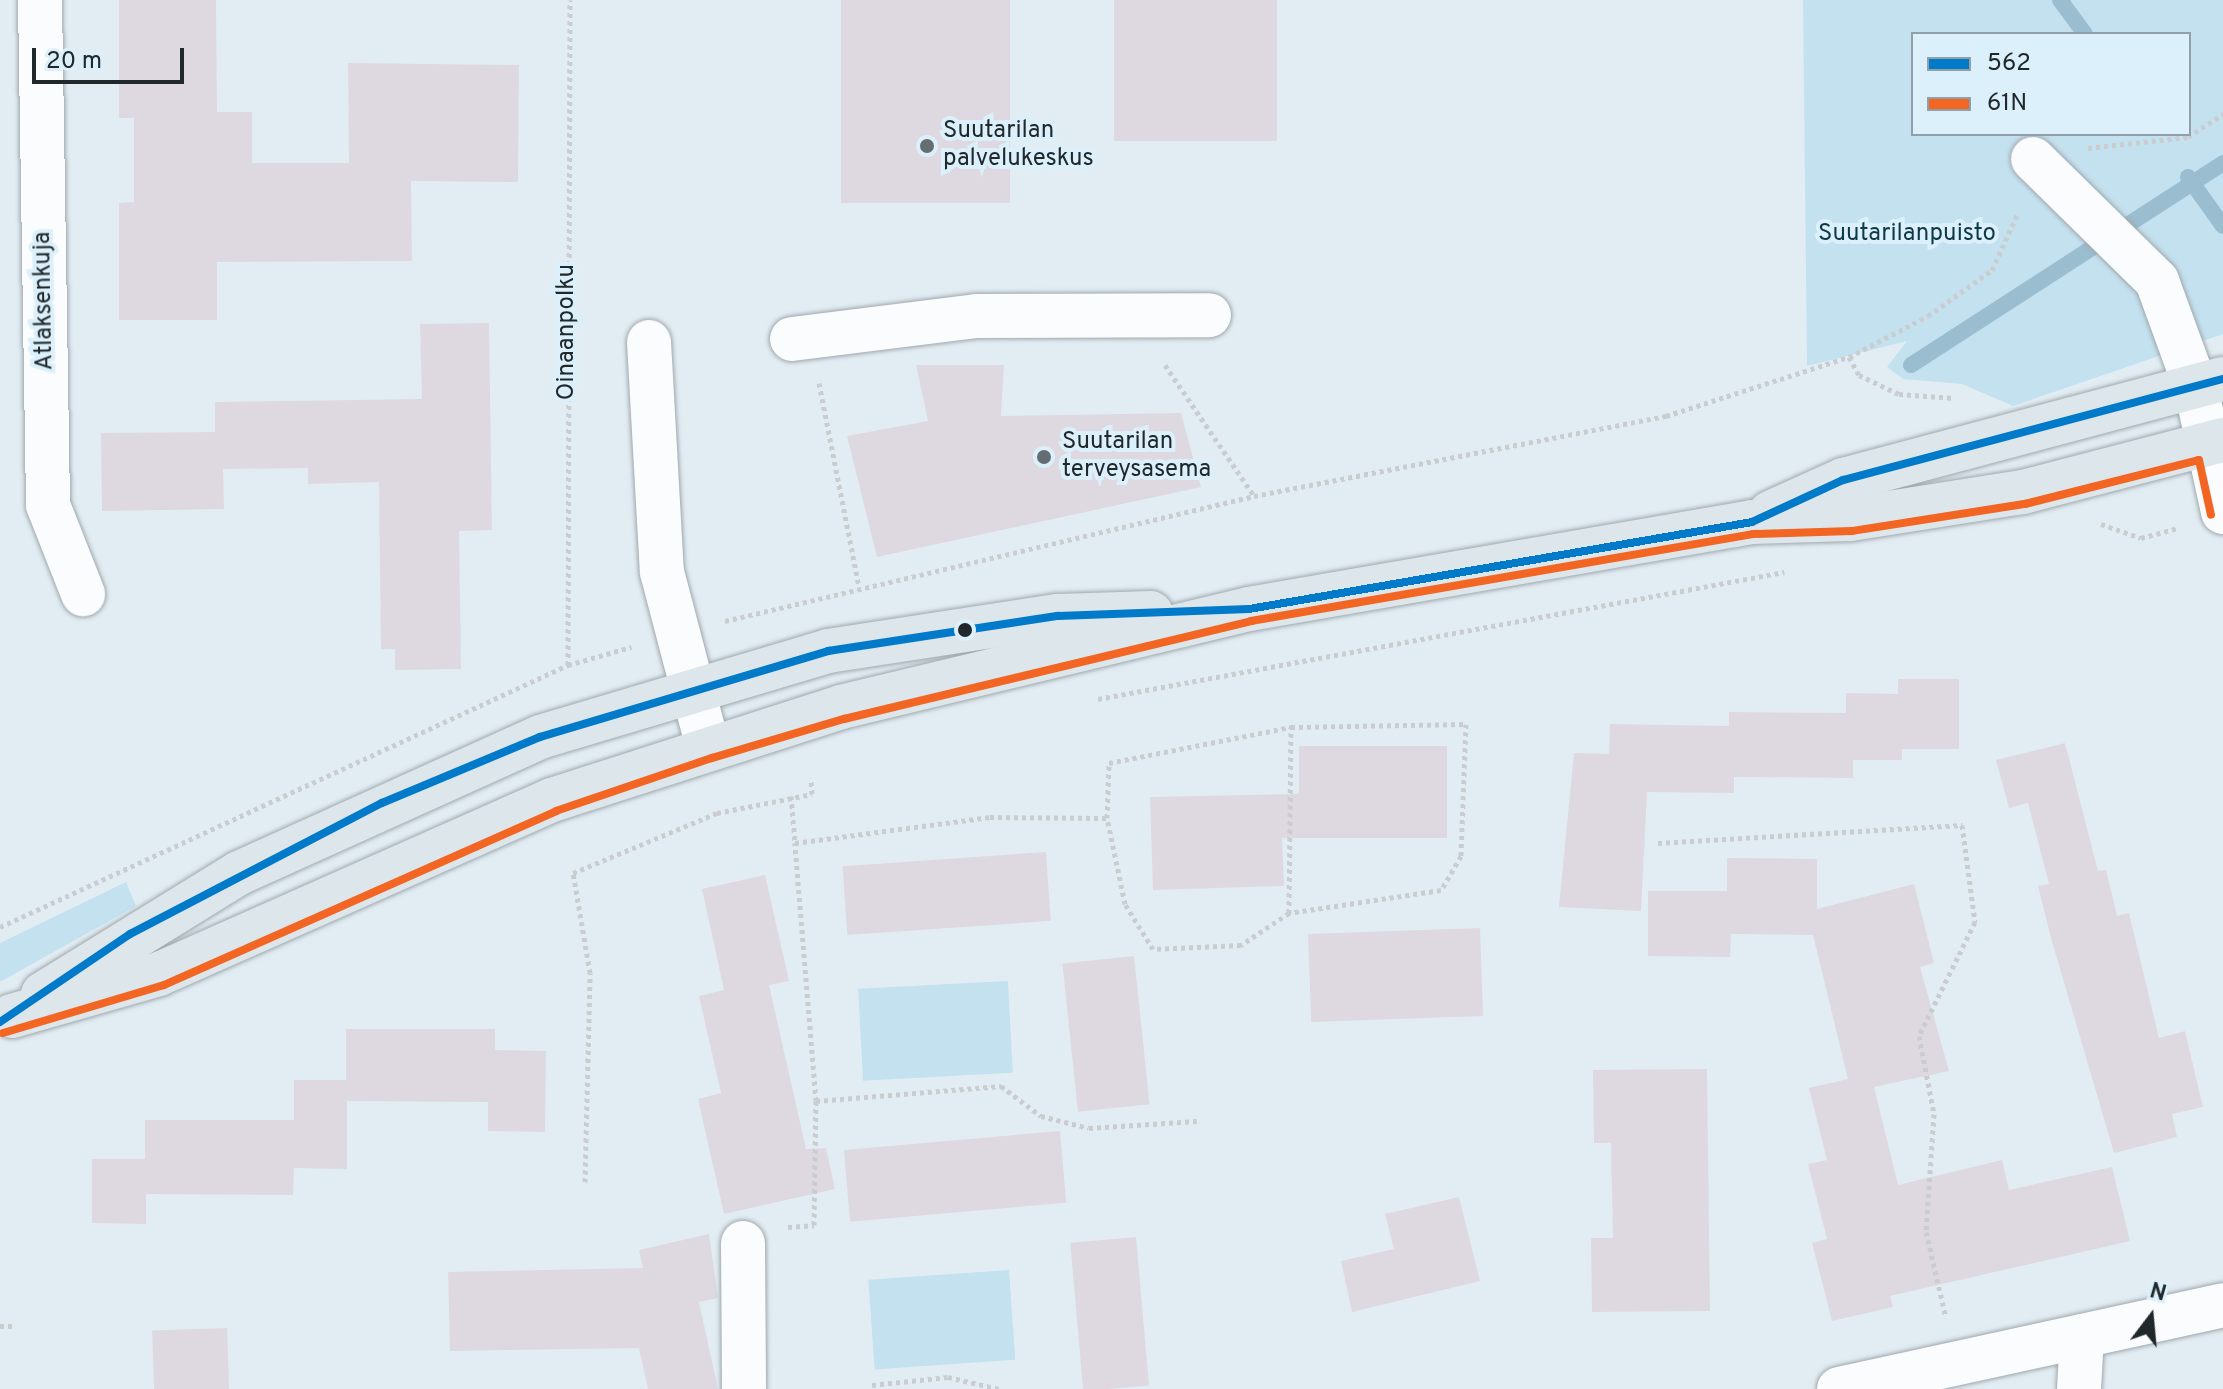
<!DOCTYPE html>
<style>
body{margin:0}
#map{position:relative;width:2223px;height:1389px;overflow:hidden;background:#e2edf3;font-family:Overpass,sans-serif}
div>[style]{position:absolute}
.green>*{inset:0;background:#c4e1f0;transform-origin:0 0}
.stream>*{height:16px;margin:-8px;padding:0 8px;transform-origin:8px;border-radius:8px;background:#9abdcf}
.building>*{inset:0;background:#ded9e0;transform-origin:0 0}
.path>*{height:5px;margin-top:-2.5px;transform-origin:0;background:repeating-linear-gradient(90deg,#cacdd0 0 4px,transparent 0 8px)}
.roads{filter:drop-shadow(0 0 2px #9fa8ad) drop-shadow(0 0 2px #9fa8ad)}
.minor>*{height:44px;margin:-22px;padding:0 22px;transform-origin:22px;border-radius:22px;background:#fbfcfd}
.major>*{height:44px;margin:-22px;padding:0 22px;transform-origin:22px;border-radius:22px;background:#dde6ea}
.bus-1>*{height:8px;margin:-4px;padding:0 4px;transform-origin:4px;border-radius:4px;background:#007ac9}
.bus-2>*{height:8px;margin:-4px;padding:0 4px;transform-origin:4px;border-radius:4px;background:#f26522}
.dots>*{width:22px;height:22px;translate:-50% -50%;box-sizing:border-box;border:4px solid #dbf0fa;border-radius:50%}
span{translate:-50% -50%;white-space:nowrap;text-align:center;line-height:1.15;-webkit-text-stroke:8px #dbf0fa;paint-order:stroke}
.poi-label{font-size:24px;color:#21282c}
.left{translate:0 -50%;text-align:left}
.park-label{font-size:24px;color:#0f3849}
.street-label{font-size:24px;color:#21282c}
.legend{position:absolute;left:1911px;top:32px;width:280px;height:104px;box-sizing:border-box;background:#dbf0fa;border:2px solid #91a0a8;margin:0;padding:10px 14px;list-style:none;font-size:24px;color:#21282c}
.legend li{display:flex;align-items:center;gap:16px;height:40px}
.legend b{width:40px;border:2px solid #91a0a8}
.north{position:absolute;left:2111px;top:1277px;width:80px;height:80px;-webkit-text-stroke:6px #dbf0fa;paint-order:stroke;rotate:16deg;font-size:22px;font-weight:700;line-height:32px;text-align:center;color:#21282c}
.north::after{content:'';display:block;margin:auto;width:28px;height:36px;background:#21282c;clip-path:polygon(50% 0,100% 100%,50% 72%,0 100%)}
.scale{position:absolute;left:32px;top:48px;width:152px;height:36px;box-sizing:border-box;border:4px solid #21282c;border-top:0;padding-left:10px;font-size:24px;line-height:28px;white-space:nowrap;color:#21282c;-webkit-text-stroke:6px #dbf0fa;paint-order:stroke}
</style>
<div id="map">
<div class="green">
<i style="clip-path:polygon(evenodd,1803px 0,2223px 0,2223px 334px,2013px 406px,1962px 384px,1903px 379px,1887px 367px,1907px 341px,1807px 366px,1803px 0,1913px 34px,2189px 34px,2189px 134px,1913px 134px,1913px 34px)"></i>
<i style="clip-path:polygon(126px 882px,136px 906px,0 982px,0 943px)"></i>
<i style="left:1008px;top:981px;width:92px;height:150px;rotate:87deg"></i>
<i style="left:1009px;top:1270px;width:90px;height:141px;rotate:86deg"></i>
</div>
<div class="stream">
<i style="left:2060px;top:0;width:42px;rotate:53.7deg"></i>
<i style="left:2188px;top:177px;width:60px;rotate:54.5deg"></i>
<i style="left:1911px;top:365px;width:372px;rotate:-32.9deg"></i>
</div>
<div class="building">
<i style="clip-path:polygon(119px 0,216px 0,217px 112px,252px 112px,252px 163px,349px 163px,348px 63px,519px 65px,518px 182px,411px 181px,412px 261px,217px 262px,217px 320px,119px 320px,119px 203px,134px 202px,134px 118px,119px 118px)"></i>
<i style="left:841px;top:0;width:169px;height:203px"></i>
<i style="left:1114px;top:0;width:163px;height:141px"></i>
<i style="clip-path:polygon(489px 323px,492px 530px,459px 531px,461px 669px,395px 670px,395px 649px,381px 649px,379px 482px,308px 484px,308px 468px,223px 469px,224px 509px,102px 511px,101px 433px,215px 432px,215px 402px,422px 399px,420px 324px)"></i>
<i style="clip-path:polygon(916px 365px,1004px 365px,1001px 416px,1181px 413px,1201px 487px,877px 557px,847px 436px,928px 421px)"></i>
<i style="clip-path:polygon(1898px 679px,1959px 679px,1959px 749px,1902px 749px,1902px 760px,1853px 760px,1853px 778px,1734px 777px,1734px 793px,1647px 792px,1641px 911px,1559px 907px,1574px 753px,1609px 754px,1610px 724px,1729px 726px,1729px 712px,1846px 713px,1846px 693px,1898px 694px)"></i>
<i style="clip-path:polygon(2065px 743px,2098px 871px,2106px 870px,2117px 916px,2129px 913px,2159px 1038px,2185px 1031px,2203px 1107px,2172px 1114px,2177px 1137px,2114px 1153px,2051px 938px,2038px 886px,2049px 884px,2028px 803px,2009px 808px,1996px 760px)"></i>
<i style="clip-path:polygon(1299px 746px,1447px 746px,1447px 838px,1282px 838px,1284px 886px,1153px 890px,1150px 797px,1299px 794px)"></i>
<i style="left:1046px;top:852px;width:69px;height:204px;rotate:86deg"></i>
<i style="clip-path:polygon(1727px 858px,1817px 859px,1817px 909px,1914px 884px,1934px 963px,1920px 967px,1949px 1071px,1874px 1087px,1898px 1185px,2002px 1160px,2009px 1190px,2112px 1167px,2130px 1241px,1890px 1296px,1893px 1307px,1832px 1321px,1812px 1243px,1827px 1239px,1808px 1164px,1827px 1160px,1809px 1088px,1848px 1079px,1813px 935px,1731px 934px,1730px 957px,1648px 956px,1648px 891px,1727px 891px)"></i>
<i style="clip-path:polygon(765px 875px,789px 981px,769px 985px,806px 1149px,826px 1148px,835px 1189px,724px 1214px,698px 1099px,721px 1093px,699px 996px,724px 990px,702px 889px)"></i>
<i style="left:1480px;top:928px;width:88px;height:172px;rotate:88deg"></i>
<i style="left:1134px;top:956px;width:149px;height:72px;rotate:84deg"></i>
<i style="clip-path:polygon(346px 1029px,495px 1029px,495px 1050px,546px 1051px,545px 1132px,488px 1131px,488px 1102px,347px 1101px,347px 1169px,294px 1168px,293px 1195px,146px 1194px,146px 1224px,92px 1223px,92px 1159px,145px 1159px,145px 1120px,294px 1120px,294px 1080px,346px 1080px)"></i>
<i style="clip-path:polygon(1707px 1069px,1710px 1311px,1592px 1312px,1591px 1238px,1613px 1238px,1611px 1143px,1594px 1143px,1593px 1070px)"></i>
<i style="left:1060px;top:1131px;width:72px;height:217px;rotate:85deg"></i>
<i style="clip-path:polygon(1459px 1197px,1480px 1281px,1352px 1312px,1341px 1261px,1394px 1249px,1385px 1214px)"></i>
<i style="clip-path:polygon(709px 1234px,718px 1298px,699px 1302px,718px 1389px,648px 1389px,639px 1348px,450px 1351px,448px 1272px,643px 1268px,639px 1250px)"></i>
<i style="left:1136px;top:1237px;width:149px;height:66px;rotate:85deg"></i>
<i style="left:227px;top:1328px;width:61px;height:75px;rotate:88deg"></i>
</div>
<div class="path">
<i style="left:2088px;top:148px;width:101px;rotate:-6.3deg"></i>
<i style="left:2188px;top:137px;width:42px;rotate:-33.3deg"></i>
<i style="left:1849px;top:357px;width:21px;rotate:61deg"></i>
<i style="left:1859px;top:375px;width:44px;rotate:25.4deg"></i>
<i style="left:1899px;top:394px;width:55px;rotate:4.2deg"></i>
<i style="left:1165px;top:365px;width:158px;rotate:55.8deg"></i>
<i style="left:819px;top:383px;width:207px;rotate:78.9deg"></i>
<i style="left:2101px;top:524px;width:42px;rotate:19.3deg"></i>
<i style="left:2141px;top:538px;width:39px;rotate:-15deg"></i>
<i style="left:725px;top:621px;width:544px;rotate:-13.29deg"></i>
<i style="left:1254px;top:496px;width:420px;rotate:-11deg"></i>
<i style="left:1666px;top:416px;width:192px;rotate:-17.9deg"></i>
<i style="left:1849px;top:357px;width:89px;rotate:-27.4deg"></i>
<i style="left:1928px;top:316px;width:79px;rotate:-35.7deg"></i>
<i style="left:1992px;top:270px;width:63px;rotate:-65.5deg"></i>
<i style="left:568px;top:665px;width:665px;rotate:-89.83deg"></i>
<i style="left:1098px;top:699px;width:698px;rotate:-10.49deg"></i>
<i style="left:791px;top:796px;width:47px;rotate:85.1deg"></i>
<i style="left:1658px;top:843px;width:305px;rotate:-3.4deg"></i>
<i style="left:1962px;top:825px;width:98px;rotate:82.4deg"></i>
<i style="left:1975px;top:922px;width:127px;rotate:116.2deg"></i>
<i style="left:1919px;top:1036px;width:79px;rotate:79.1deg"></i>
<i style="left:1934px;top:1114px;width:118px;rotate:93.9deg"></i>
<i style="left:1926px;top:1232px;width:88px;rotate:76.9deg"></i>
<i style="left:1289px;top:913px;width:186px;rotate:-89.4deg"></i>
<i style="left:1291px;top:727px;width:175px;rotate:-1deg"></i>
<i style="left:1466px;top:724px;width:132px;rotate:92.2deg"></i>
<i style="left:1461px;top:856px;width:39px;rotate:120deg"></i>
<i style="left:1441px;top:890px;width:154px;rotate:171.4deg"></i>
<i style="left:1289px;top:913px;width:58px;rotate:146.3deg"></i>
<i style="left:1241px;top:945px;width:88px;rotate:177.4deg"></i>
<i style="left:1153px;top:949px;width:53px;rotate:-121.9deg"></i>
<i style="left:1125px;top:904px;width:88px;rotate:-101.8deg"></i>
<i style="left:1107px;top:818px;width:55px;rotate:-87.9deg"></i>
<i style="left:1109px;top:763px;width:186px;rotate:-11.2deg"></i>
<i style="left:0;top:927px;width:626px;rotate:-24.76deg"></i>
<i style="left:568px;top:665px;width:66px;rotate:-15.9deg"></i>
<i style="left:816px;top:1101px;width:186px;rotate:-4.6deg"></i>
<i style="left:1001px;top:1086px;width:50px;rotate:36.9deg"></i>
<i style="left:1041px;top:1116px;width:49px;rotate:14deg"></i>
<i style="left:1089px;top:1128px;width:108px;rotate:-3.7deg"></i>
<i style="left:585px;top:1182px;width:209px;rotate:-88.6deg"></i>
<i style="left:590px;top:973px;width:101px;rotate:-99.6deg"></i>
<i style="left:573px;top:873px;width:156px;rotate:-22.6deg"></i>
<i style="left:717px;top:813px;width:97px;rotate:-11.3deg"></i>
<i style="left:812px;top:794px;width:16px;rotate:-94deg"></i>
<i style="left:788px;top:1227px;width:26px;rotate:-4deg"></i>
<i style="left:814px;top:1225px;width:124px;rotate:-89.1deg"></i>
<i style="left:816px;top:1101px;width:259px;rotate:-94.7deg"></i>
<i style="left:795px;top:843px;width:197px;rotate:-7.6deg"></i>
<i style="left:990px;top:817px;width:117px;rotate:0.5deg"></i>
<i style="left:0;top:1326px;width:14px"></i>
<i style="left:872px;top:1385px;width:76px;rotate:-6deg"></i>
<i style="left:948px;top:1377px;width:52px;rotate:13.2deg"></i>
</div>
<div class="roads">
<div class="minor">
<i style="left:40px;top:0;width:505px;rotate:89.09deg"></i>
<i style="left:48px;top:505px;width:96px;rotate:68.5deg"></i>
<i style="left:2033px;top:159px;width:174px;rotate:44.5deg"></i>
<i style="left:2157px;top:281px;width:114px;rotate:70deg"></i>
<i style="left:2196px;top:388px;width:127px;rotate:77.7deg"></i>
<i style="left:792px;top:339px;width:186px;rotate:-7.1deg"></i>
<i style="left:977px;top:316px;width:232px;rotate:-0.2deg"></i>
<i style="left:649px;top:342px;width:230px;rotate:86.8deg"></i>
<i style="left:662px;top:572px;width:181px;rotate:75.3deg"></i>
<i style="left:743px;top:1243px;width:146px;rotate:89.6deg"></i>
<i style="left:1839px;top:1389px;width:393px;rotate:-12.3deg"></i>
<i style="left:2079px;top:1389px;width:53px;rotate:-86.8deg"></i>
</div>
<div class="major">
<i style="left:1770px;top:513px;width:80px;rotate:-24.3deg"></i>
<i style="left:1843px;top:480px;width:393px;rotate:-14.9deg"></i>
<i style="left:43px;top:994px;width:230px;rotate:-31.7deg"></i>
<i style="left:239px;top:873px;width:330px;rotate:-24.3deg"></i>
<i style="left:540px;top:737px;width:301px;rotate:-16.6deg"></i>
<i style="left:828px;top:651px;width:233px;rotate:-8.7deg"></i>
<i style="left:1058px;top:616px;width:93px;rotate:-1.8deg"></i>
<i style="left:12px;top:1016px;width:153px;rotate:-15.9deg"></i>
<i style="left:159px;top:974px;width:430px;rotate:-23.9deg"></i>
<i style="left:552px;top:800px;width:304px;rotate:-17.8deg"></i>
<i style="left:841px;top:707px;width:420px;rotate:-13.5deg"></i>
<i style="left:1249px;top:609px;width:510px;rotate:-9.81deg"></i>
<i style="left:1752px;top:522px;width:98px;rotate:-1.8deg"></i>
<i style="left:1850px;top:519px;width:175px;rotate:-8.9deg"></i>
<i style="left:2023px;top:492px;width:207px;rotate:-14.6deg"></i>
</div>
</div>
<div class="bus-1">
<i style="left:0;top:1022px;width:157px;rotate:-34.1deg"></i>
<i style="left:130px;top:934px;width:284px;rotate:-27.5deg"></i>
<i style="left:382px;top:803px;width:171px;rotate:-22.7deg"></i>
<i style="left:540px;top:737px;width:301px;rotate:-16.6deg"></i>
<i style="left:828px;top:651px;width:233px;rotate:-8.7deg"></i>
<i style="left:1058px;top:616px;width:191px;rotate:-2.1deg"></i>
<i style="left:1249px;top:609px;width:510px;rotate:-9.81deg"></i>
<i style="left:1752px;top:522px;width:100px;rotate:-24.8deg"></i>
<i style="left:1843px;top:480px;width:393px;rotate:-14.9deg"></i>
</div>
<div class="bus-2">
<i style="left:3px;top:1033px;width:168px;rotate:-16.6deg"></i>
<i style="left:164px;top:985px;width:429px;rotate:-23.9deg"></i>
<i style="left:556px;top:811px;width:165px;rotate:-18.8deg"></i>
<i style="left:712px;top:758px;width:138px;rotate:-16.5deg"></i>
<i style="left:844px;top:719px;width:419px;rotate:-13.5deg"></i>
<i style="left:1251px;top:621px;width:509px;rotate:-9.83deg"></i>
<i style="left:1753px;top:534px;width:99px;rotate:-1.7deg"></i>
<i style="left:1852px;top:531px;width:175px;rotate:-8.9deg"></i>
<i style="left:2025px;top:504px;width:179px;rotate:-14.2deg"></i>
<i style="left:2199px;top:460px;width:56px;rotate:77.7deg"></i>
</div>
<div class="dots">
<i style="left:927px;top:146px;background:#656d72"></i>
<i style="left:1044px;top:457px;background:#656d72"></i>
<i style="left:965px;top:630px;background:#21282c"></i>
</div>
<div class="poi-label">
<span class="left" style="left:943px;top:146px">Suutarilan<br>palvelukeskus</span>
<span class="left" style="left:1062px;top:457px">Suutarilan<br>terveysasema</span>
</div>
<div class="park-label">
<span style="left:1907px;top:235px">Suutarilanpuisto</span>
</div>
<div class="street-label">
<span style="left:45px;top:301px;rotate:-91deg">Atlaksenkuja</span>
<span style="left:568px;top:332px;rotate:-90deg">Oinaanpolku</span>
</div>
<ul class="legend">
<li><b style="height:10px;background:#007ac9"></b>562</li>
<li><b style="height:10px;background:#f26522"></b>61N</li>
</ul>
<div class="north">N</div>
<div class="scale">20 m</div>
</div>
